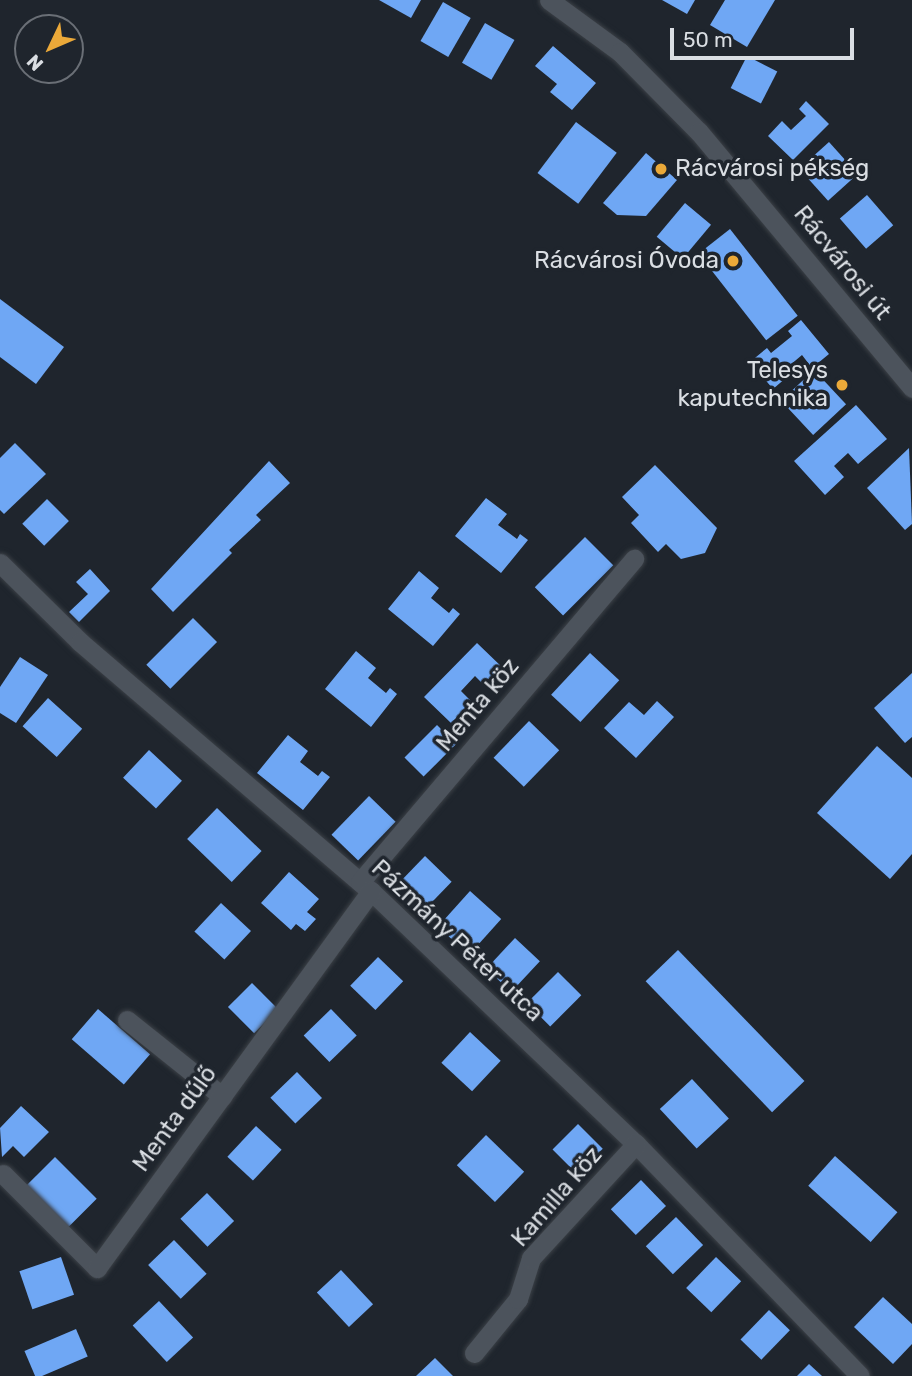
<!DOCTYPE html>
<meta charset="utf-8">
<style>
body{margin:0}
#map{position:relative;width:912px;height:1376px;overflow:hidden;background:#1f252d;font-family:Rubik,sans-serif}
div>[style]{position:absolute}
.building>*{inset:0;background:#6fa7f4;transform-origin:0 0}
.roads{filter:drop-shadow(0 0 2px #3b4046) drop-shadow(0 0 2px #3b4046)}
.minor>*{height:19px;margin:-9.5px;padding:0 9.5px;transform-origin:9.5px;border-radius:9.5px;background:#4c535c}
.tertiary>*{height:19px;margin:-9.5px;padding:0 9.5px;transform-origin:9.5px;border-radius:9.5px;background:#4c535c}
.dots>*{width:19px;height:19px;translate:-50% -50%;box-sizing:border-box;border:4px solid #1f252d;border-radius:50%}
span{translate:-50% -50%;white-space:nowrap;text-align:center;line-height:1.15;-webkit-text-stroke:7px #1f252d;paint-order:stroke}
.poi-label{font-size:24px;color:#dadee3}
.left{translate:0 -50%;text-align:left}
.right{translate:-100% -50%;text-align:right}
.street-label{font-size:24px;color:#dadee3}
.north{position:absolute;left:14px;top:14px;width:70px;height:70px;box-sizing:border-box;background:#1f252d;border:2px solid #6a6f76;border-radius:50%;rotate:226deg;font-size:19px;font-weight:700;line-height:28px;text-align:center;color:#dadee3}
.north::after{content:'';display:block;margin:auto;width:24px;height:32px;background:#eba939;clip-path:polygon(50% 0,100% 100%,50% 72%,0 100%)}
.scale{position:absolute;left:670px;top:28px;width:184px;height:32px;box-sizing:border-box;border:4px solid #dadee3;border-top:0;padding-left:9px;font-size:21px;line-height:24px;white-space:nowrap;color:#dadee3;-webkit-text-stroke:5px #1f252d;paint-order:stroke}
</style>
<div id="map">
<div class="building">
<i style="clip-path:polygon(379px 0,421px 0,411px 18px)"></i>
<i style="clip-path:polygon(662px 0,695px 0,687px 14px)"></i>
<i style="clip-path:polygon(725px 0,775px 0,747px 47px,710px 25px)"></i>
<i style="left:443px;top:2px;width:32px;height:45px;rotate:30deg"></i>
<i style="left:485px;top:23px;width:34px;height:46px;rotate:30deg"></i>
<i style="clip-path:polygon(553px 46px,596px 83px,572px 110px,550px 92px,557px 84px,535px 66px)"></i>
<i style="left:747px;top:56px;width:34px;height:36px;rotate:27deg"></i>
<i style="clip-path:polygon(806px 101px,829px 124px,793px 160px,768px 136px,782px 121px,791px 130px,806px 116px,799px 109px)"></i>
<i style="left:576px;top:122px;width:51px;height:64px;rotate:37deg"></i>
<i style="left:829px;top:142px;width:43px;height:40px;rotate:48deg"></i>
<i style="clip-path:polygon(646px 153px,677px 180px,646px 216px,617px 215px,603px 203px)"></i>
<i style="left:867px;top:195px;width:40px;height:36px;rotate:49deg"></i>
<i style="left:685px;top:203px;width:34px;height:44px;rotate:40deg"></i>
<i style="left:730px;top:229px;width:110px;height:40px;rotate:52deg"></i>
<i style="clip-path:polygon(0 299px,64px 347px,36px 384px,0 357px)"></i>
<i style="clip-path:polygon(801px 320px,829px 354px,812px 368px,802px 355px,783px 371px,787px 377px,773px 389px,750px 362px,767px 348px,771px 353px,792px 336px,788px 331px)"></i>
<i style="left:814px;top:370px;width:47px;height:45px;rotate:47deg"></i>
<i style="clip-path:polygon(856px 405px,887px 439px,858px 464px,848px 453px,834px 466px,844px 477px,825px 495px,794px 461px)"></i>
<i style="clip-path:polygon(15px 443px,46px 474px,4px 514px,0 510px,0 458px)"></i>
<i style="clip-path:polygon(909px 448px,912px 524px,905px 530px,867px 488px)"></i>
<i style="clip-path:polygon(269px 461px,290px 483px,256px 515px,261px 520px,229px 550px,232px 553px,173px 612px,151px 589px)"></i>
<i style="clip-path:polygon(655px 465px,717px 528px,705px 553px,681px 559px,666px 544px,658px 552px,631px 523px,639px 515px,622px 497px)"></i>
<i style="clip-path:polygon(486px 498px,507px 514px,498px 525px,517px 539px,520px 534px,528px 540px,501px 573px,455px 536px)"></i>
<i style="left:47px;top:499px;width:31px;height:35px;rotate:45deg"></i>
<i style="left:585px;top:537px;width:40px;height:71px;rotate:45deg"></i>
<i style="clip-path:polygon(90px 569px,110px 591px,79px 622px,69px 612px,88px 594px,76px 582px)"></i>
<i style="clip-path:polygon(419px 571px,439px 588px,431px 598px,449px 613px,453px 608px,460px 614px,433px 646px,388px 609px)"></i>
<i style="left:193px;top:618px;width:34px;height:66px;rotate:45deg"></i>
<i style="clip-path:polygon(477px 643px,504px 669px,486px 687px,475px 676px,461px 691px,472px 702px,451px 723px,424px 697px)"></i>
<i style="clip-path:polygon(356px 651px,376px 668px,368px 678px,386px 693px,390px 688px,397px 694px,371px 727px,325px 689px)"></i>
<i style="left:590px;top:653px;width:40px;height:57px;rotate:43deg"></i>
<i style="clip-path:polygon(20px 657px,48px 675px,16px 723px,0 713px,0 687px)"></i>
<i style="clip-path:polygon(912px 673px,912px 737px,905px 743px,874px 708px)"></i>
<i style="left:48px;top:698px;width:46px;height:38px;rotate:42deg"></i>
<i style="clip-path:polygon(657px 701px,674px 717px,636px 758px,604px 728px,629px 702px,644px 715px)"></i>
<i style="left:529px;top:721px;width:42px;height:51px;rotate:44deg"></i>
<i style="left:437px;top:725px;width:27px;height:46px;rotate:45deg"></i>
<i style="clip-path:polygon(288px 735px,308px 751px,300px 762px,318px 776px,322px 771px,330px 777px,303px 810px,257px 773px)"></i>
<i style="clip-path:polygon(877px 746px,912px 778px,912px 854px,890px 879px,817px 813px)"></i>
<i style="left:149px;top:750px;width:45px;height:38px;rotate:43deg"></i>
<i style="left:369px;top:796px;width:37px;height:54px;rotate:44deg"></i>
<i style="left:217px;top:808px;width:62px;height:43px;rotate:44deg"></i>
<i style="left:425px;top:856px;width:37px;height:48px;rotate:44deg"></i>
<i style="clip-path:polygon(289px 872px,319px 899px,307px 912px,316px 919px,305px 931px,296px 924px,291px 930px,261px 903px)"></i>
<i style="left:470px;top:891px;width:42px;height:48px;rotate:42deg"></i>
<i style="left:221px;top:903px;width:41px;height:39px;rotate:43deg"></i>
<i style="left:515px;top:938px;width:34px;height:42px;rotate:43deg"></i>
<i style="left:678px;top:950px;width:182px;height:45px;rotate:46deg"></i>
<i style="left:378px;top:957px;width:35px;height:40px;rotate:44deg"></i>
<i style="left:558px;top:972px;width:33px;height:44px;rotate:45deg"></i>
<i style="left:252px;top:983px;width:37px;height:34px;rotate:45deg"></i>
<i style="left:98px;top:1009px;width:69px;height:40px;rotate:41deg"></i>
<i style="left:331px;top:1009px;width:37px;height:38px;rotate:46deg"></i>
<i style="left:470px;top:1032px;width:42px;height:42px;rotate:43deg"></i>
<i style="left:297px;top:1072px;width:36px;height:37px;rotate:46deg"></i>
<i style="left:692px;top:1079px;width:54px;height:44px;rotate:47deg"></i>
<i style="clip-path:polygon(21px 1106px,49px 1132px,24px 1157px,13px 1146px,2px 1157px,0 1128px)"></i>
<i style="left:578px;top:1124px;width:35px;height:36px;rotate:45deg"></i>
<i style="left:256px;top:1126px;width:35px;height:42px;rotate:43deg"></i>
<i style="left:486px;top:1135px;width:53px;height:42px;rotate:44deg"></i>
<i style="left:835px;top:1156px;width:84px;height:40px;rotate:42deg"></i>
<i style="left:55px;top:1157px;width:59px;height:40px;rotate:45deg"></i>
<i style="left:641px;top:1180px;width:36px;height:42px;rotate:46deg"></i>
<i style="left:207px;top:1193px;width:39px;height:37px;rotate:46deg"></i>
<i style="left:676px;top:1217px;width:39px;height:42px;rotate:46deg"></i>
<i style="left:174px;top:1240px;width:47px;height:36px;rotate:46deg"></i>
<i style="left:61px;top:1257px;width:40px;height:44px;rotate:71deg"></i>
<i style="left:716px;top:1257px;width:35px;height:43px;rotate:44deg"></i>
<i style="left:341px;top:1270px;width:47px;height:33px;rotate:47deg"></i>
<i style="clip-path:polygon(883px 1297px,912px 1324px,912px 1344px,893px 1364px,854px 1327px)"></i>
<i style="left:159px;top:1301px;width:50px;height:36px;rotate:47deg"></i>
<i style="left:769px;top:1310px;width:29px;height:41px;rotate:44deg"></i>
<i style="left:76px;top:1329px;width:30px;height:56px;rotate:67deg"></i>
<i style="clip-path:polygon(435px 1358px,453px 1376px,416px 1376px)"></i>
<i style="clip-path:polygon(809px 1364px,822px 1376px,797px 1376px)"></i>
</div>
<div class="roads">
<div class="minor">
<i style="left:0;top:563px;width:112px;rotate:44.6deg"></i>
<i style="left:80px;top:642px;width:383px;rotate:40.6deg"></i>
<i style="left:371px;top:891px;width:366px;rotate:43.7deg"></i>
<i style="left:636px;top:1144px;width:322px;rotate:46deg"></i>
<i style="left:360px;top:882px;width:424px;rotate:-49.7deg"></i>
<i style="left:127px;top:1020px;width:122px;rotate:38.7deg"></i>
<i style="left:3px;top:1174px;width:133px;rotate:45deg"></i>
<i style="left:97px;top:1268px;width:466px;rotate:-54deg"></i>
<i style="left:474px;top:1353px;width:70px;rotate:-50.8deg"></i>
<i style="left:518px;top:1299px;width:43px;rotate:-72.4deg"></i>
<i style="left:531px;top:1258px;width:155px;rotate:-47.4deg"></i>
</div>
<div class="tertiary">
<i style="left:549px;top:0;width:88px;rotate:36.2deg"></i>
<i style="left:620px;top:52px;width:112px;rotate:45.4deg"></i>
<i style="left:699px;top:132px;width:333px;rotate:50.2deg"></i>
</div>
</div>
<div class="dots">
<i style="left:661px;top:169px;background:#eba939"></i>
<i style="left:733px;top:261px;background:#eba939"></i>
<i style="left:842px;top:385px;background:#eba939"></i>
</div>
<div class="poi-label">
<span class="left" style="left:675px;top:169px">Rácvárosi pékség</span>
<span class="right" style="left:719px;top:261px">Rácvárosi Óvoda</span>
<span class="right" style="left:828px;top:385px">Telesys<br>kaputechnika</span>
</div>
<div class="street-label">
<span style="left:842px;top:263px;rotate:51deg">Rácvárosi út</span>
<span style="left:478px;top:705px;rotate:-50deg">Menta köz</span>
<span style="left:457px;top:941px;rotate:43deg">Pázmány Péter utca</span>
<span style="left:175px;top:1119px;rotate:-54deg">Menta dűlő</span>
<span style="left:557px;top:1197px;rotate:-49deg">Kamilla köz</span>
</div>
<div class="north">N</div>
<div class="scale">50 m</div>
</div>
